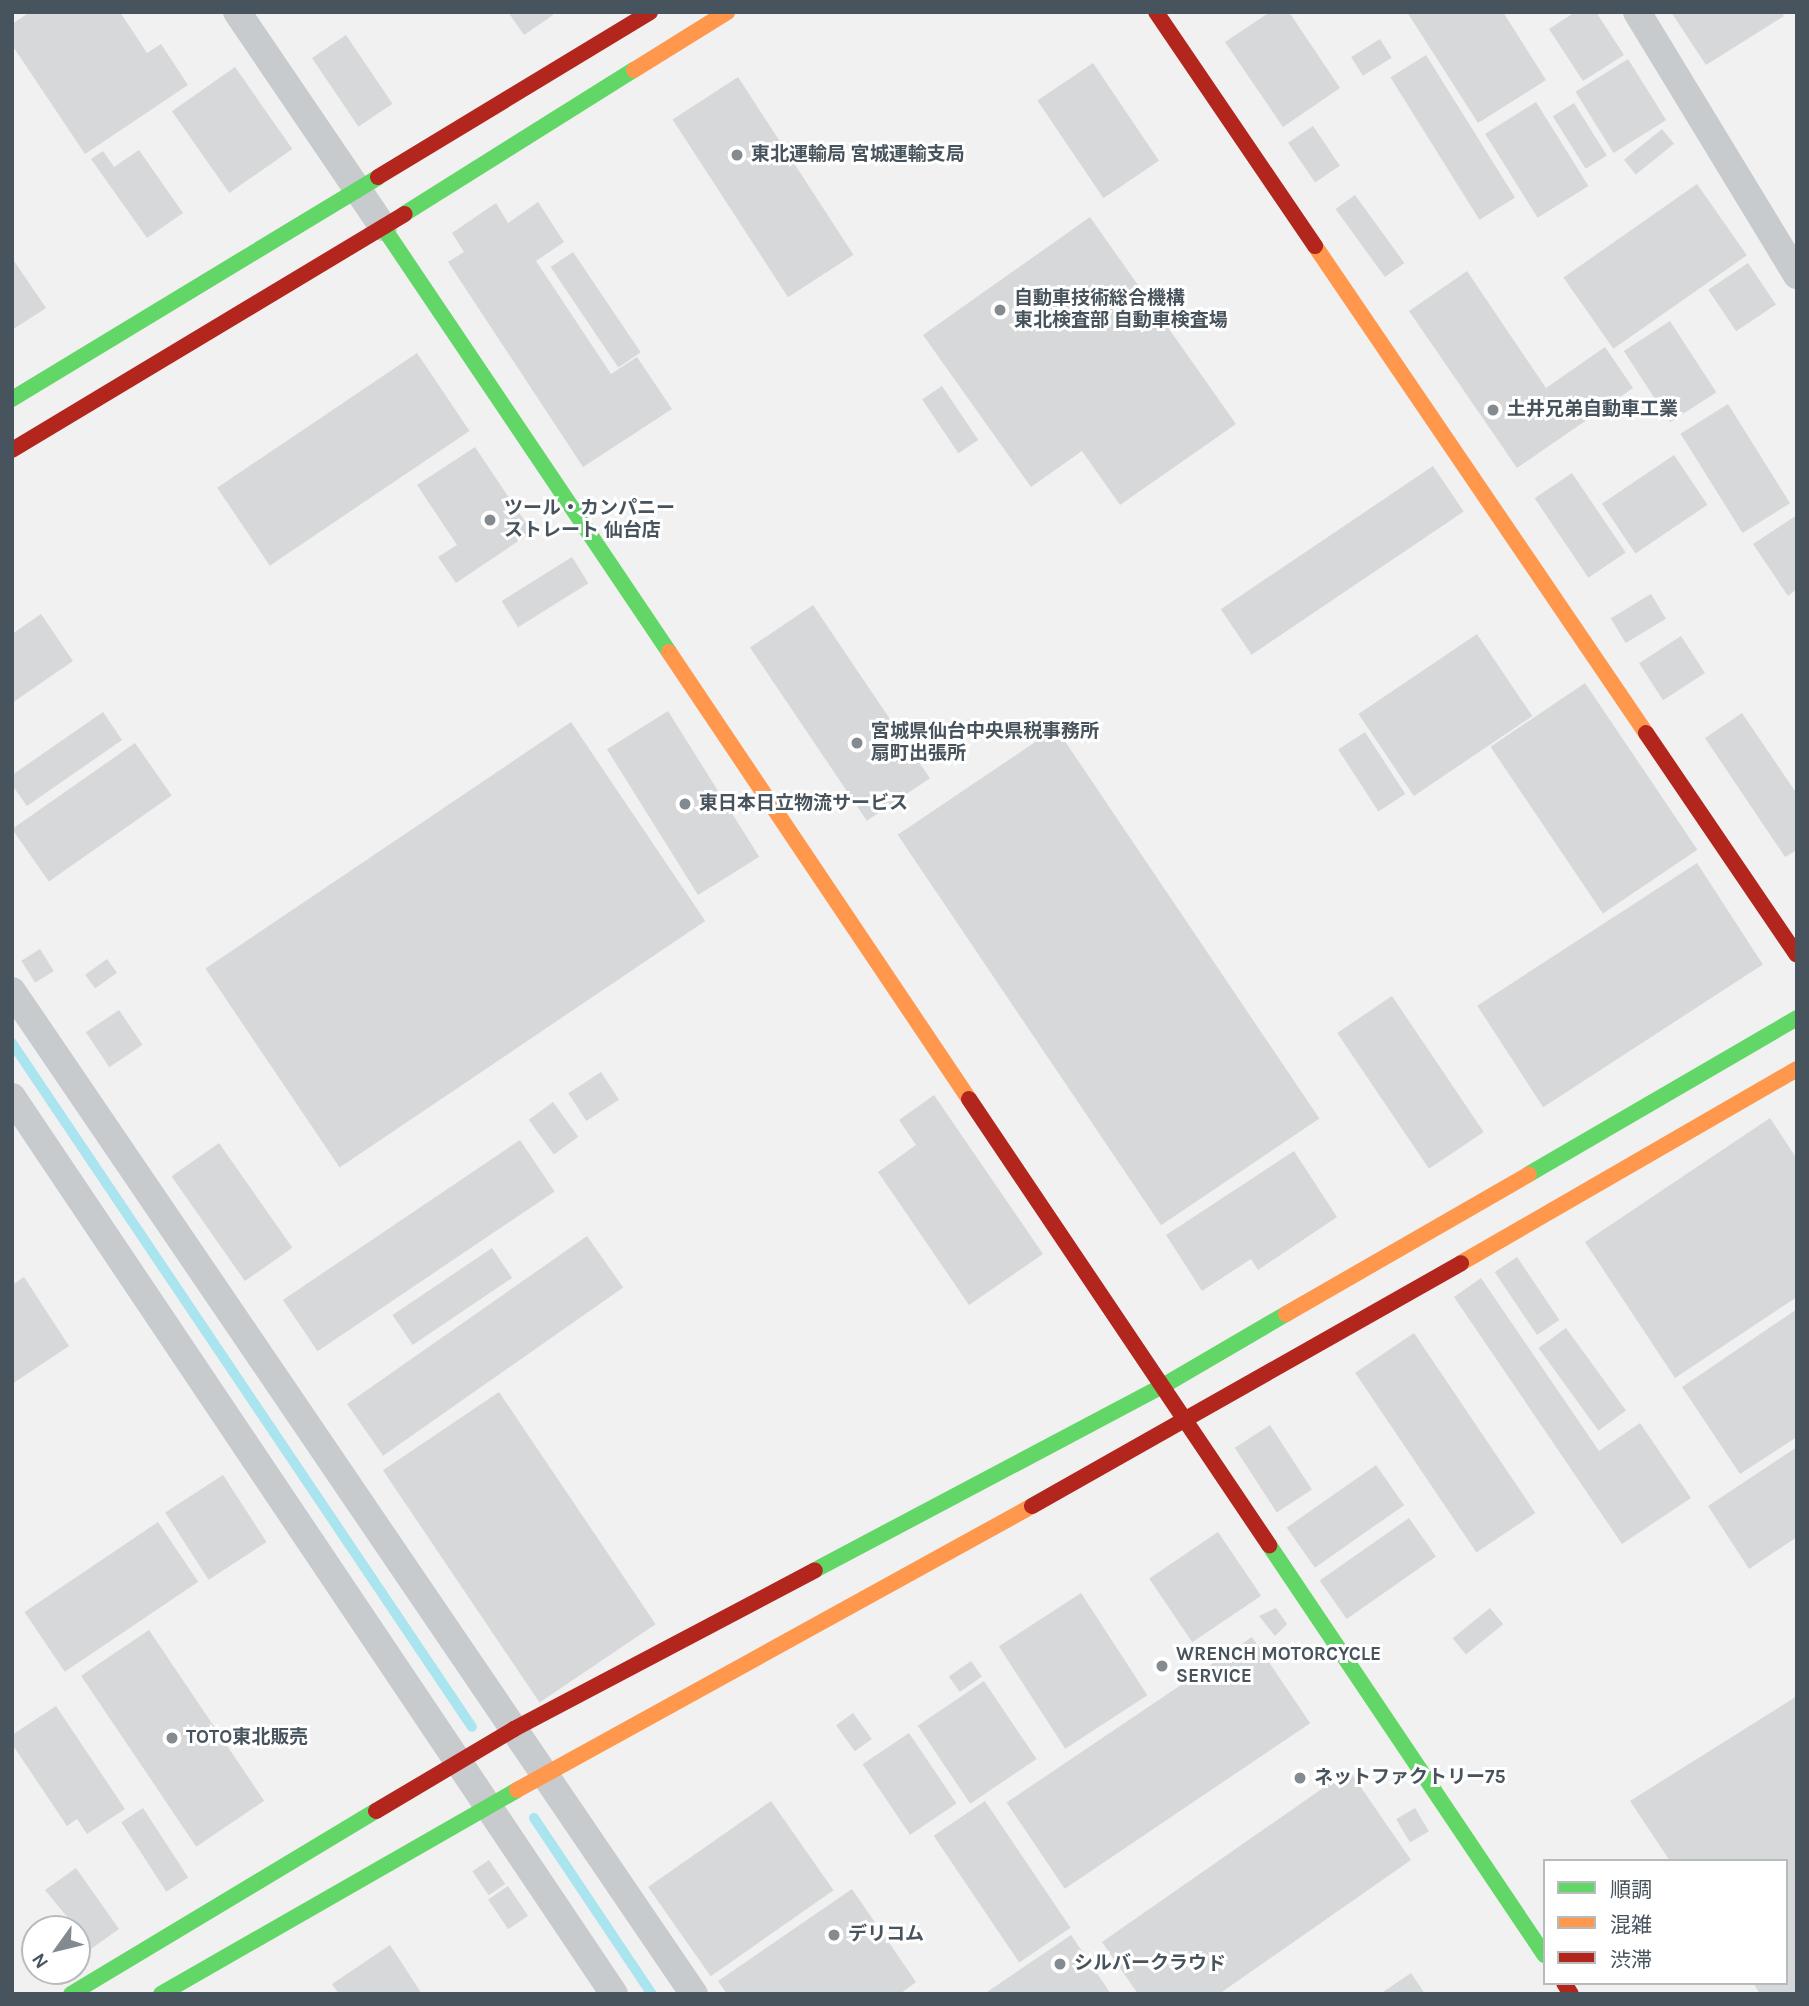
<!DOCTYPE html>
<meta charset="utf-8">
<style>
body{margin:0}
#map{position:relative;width:1809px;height:2006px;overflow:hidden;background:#f1f1f1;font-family:Karla,"Noto Sans JP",sans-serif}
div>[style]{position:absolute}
.stream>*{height:10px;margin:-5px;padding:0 5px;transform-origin:5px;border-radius:5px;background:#aae4ee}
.building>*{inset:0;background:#d7d8d9;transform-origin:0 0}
.street>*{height:28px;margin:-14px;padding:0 14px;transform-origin:14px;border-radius:14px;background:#c8cbcd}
.fast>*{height:16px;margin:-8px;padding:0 8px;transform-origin:8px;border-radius:8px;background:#63d668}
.slow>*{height:16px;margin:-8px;padding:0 8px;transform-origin:8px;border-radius:8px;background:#ff974d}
.jam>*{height:16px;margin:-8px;padding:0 8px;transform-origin:8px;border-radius:8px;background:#b3261e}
.dots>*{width:19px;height:19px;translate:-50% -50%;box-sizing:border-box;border:4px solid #fff;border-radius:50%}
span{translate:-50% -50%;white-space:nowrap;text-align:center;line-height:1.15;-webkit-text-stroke:6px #fff;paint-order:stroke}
.poi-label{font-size:19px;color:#48545d;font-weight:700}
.left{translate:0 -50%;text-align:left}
.frame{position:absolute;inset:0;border:14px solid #48545d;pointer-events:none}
.legend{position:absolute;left:1543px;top:1859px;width:245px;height:126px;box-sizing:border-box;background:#fff;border:2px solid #b6bbbe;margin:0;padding:9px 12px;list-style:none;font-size:21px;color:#48545d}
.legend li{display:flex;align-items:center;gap:14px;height:35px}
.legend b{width:35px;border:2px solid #b6bbbe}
.north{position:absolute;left:21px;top:1915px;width:70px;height:70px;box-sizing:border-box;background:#fff;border:2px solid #b6bbbe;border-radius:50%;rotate:236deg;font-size:19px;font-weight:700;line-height:28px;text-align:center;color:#48545d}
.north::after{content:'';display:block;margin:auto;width:24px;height:32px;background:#838b91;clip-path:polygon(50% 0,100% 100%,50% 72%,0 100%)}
</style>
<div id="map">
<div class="stream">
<i style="left:12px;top:1043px;width:824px;rotate:56.08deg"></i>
<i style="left:534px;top:1818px;width:212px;rotate:56.2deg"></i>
</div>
<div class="building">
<i style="clip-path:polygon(30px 12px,120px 12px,147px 53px,161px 44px,188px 85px,85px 154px,12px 45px,12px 24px)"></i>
<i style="clip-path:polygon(508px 12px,552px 12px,553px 15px,524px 35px)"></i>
<i style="clip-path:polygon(1270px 12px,1289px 12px,1340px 88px,1283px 127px,1225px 42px)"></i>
<i style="clip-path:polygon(1407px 12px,1503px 12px,1546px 80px,1478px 123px)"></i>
<i style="clip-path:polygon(1575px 12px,1596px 12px,1624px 55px,1583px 81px,1549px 29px)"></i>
<i style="clip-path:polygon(1671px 12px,1781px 12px,1784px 16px,1706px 65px)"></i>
<i style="left:346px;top:35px;width:83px;height:41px;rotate:56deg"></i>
<i style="left:1380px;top:39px;width:22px;height:34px;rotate:58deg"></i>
<i style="left:1426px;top:55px;width:168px;height:42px;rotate:58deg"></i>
<i style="left:1628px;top:59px;width:72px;height:62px;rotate:58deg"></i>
<i style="left:1093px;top:63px;width:118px;height:67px;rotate:56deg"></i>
<i style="left:235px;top:67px;width:100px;height:77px;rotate:55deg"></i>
<i style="left:738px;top:77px;width:212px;height:78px;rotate:57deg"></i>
<i style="left:1536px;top:102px;width:99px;height:60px;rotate:58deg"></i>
<i style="left:1574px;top:103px;width:62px;height:25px;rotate:58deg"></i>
<i style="left:1313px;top:126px;width:48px;height:30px;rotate:56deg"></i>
<i style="left:1662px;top:129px;width:19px;height:49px;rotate:51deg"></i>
<i style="clip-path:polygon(139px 150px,183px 213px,147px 238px,91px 159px,103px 151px,114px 167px)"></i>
<i style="left:1697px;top:184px;width:87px;height:163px;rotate:55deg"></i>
<i style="left:1355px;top:195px;width:84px;height:24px;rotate:54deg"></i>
<i style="clip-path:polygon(538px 202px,564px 242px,536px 261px,611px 374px,637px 357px,672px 409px,583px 467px,448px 262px,464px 252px,452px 233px,496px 203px,508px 223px)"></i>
<i style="clip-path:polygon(1090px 217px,1236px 424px,1120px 505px,1082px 451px,1031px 487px,923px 335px)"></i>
<i style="left:573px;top:252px;width:121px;height:27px;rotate:56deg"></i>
<i style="clip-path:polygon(12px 258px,46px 308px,12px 330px)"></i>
<i style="left:1748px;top:263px;width:50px;height:48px;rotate:56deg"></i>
<i style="clip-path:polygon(1467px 271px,1546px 388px,1605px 347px,1633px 388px,1517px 468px,1409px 311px)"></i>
<i style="left:1670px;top:321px;width:85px;height:55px;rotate:57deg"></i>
<i style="left:417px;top:353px;width:94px;height:241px;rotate:56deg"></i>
<i style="left:942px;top:386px;width:65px;height:24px;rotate:56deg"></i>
<i style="left:1728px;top:404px;width:117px;height:56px;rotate:58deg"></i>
<i style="clip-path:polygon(475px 447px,532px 532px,456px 583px,438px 557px,457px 545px,417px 485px)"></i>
<i style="left:1674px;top:455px;width:60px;height:87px;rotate:56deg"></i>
<i style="left:1433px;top:466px;width:55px;height:256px;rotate:56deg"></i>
<i style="left:1572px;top:473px;width:96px;height:45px;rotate:56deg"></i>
<i style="clip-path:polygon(1797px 515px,1797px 589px,1788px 596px,1753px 544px)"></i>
<i style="left:572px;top:557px;width:31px;height:83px;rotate:58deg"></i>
<i style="left:1651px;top:594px;width:29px;height:47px;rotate:59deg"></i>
<i style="left:813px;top:605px;width:209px;height:76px;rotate:56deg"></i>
<i style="clip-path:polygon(41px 614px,73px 661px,12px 703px,12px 634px)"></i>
<i style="left:1477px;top:634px;width:99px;height:143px;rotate:56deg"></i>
<i style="left:1681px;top:636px;width:44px;height:50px;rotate:57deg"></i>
<i style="left:1585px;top:683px;width:201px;height:114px;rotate:56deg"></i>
<i style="left:668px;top:711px;width:172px;height:72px;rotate:58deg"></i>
<i style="clip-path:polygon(103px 712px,122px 740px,27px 806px,12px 785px,12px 775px)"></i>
<i style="clip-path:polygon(1742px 713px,1797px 794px,1797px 850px,1785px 857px,1705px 738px)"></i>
<i style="left:571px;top:722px;width:240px;height:441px;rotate:56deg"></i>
<i style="left:1056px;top:728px;width:471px;height:191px;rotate:56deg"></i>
<i style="left:1365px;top:732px;width:74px;height:32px;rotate:57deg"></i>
<i style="left:135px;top:743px;width:64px;height:150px;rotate:55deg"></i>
<i style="left:1697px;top:863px;width:121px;height:262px;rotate:57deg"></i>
<i style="left:40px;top:949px;width:26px;height:22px;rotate:58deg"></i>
<i style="left:107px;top:959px;width:17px;height:27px;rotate:54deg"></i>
<i style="left:1392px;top:996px;width:164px;height:66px;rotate:56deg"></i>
<i style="left:119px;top:1010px;width:42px;height:40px;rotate:56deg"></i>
<i style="left:601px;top:1072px;width:33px;height:39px;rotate:57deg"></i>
<i style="clip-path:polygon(934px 1095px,1043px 1254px,969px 1305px,878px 1172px,916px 1145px,899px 1120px)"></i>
<i style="left:553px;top:1102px;width:43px;height:30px;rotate:54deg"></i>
<i style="clip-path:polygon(1770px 1118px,1797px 1159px,1797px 1297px,1675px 1378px,1585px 1242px)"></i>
<i style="left:520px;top:1140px;width:62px;height:286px;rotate:56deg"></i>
<i style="left:219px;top:1143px;width:128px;height:58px;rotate:55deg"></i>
<i style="clip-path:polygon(1294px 1151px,1337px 1217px,1258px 1270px,1251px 1259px,1202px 1291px,1166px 1235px)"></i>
<i style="left:587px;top:1236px;width:63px;height:293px;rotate:55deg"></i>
<i style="left:492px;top:1248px;width:36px;height:120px;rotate:56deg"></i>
<i style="left:1517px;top:1257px;width:76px;height:27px;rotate:56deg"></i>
<i style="clip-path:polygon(24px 1277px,69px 1346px,12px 1384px,12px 1285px)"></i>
<i style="clip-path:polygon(1481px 1278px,1599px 1451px,1640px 1423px,1691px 1498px,1622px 1544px,1454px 1297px)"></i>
<i style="clip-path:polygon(1797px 1309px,1797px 1437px,1740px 1474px,1682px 1387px)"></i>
<i style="left:1566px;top:1328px;width:102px;height:34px;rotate:54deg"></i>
<i style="left:1414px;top:1333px;width:217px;height:71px;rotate:56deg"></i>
<i style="left:499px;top:1392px;width:280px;height:140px;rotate:56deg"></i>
<i style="left:1270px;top:1425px;width:77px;height:42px;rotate:57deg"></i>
<i style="clip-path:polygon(1797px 1447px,1797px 1537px,1749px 1569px,1708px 1506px)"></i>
<i style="left:1376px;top:1465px;width:49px;height:109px;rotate:55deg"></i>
<i style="left:223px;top:1475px;width:80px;height:69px;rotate:57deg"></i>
<i style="left:1409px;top:1518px;width:47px;height:109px;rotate:55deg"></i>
<i style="left:158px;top:1522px;width:72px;height:161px;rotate:56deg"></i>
<i style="left:1218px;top:1532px;width:77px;height:83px;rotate:56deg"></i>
<i style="left:1081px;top:1593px;width:122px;height:98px;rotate:57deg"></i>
<i style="clip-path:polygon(1276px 1608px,1287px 1624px,1275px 1636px,1259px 1616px)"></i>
<i style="left:1490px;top:1608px;width:21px;height:48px;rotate:51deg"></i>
<i style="left:149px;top:1630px;width:206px;height:82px;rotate:56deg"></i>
<i style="left:1252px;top:1637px;width:104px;height:296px;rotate:56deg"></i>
<i style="left:971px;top:1661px;width:19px;height:27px;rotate:55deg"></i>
<i style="left:984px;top:1681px;width:94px;height:80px;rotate:56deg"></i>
<i style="clip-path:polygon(1797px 1696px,1797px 1994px,1760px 1994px,1753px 1983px,1786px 1983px,1786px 1861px,1670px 1861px,1630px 1801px)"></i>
<i style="clip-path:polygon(56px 1706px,125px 1809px,87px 1834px,77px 1819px,67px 1826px,12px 1744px,12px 1735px)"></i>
<i style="left:853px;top:1713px;width:32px;height:21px;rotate:54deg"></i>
<i style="left:909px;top:1733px;width:85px;height:56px;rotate:56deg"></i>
<i style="clip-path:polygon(1349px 1770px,1411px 1860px,1219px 1994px,1138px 1994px,1102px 1942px)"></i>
<i style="left:771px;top:1801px;width:109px;height:150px;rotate:55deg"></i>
<i style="left:985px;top:1801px;width:153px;height:62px;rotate:56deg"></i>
<i style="left:143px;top:1808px;width:83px;height:26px;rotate:57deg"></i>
<i style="left:1415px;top:1808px;width:27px;height:22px;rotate:59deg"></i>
<i style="left:489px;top:1860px;width:29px;height:20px;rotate:56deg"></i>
<i style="clip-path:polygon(76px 1868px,119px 1929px,88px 1951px,77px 1929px,45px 1890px)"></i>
<i style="left:508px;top:1886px;width:36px;height:24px;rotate:56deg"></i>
<i style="clip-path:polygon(852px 1889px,916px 1982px,900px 1994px,727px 1994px,718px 1981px)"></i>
<i style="clip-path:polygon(1071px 1935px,1111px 1994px,984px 1994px)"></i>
<i style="clip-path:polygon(390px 1945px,422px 1994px,339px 1994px,332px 1984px)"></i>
<i style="clip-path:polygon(1411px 1973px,1425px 1994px,1380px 1994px)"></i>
</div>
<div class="street">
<i style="left:237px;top:12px;width:260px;rotate:55.8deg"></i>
<i style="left:1637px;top:12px;width:308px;rotate:58.7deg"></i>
<i style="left:12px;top:991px;width:1213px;rotate:55.79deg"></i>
<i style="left:12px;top:1097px;width:1080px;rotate:56.13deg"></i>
</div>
<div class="fast">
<i style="left:404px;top:214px;width:271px;rotate:-32.1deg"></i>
<i style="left:383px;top:227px;width:512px;rotate:56.06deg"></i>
<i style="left:12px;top:399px;width:428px;rotate:-31.2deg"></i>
<i style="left:1529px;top:1174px;width:310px;rotate:-30.2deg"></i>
<i style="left:1269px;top:1545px;width:494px;rotate:56.1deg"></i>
<i style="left:815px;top:1570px;width:391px;rotate:-27.9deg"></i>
<i style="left:1161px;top:1387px;width:145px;rotate:-30.3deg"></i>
<i style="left:71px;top:1994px;width:356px;rotate:-31deg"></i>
<i style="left:161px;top:1994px;width:410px;rotate:-29.8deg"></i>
</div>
<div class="slow">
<i style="left:634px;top:70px;width:110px;rotate:-31.9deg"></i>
<i style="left:1315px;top:246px;width:589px;rotate:55.8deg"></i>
<i style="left:669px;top:652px;width:538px;rotate:56.13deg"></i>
<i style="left:1461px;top:1263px;width:388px;rotate:-30deg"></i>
<i style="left:1286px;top:1314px;width:280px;rotate:-29.9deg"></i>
<i style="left:517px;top:1790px;width:588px;rotate:-28.87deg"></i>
</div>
<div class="jam">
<i style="left:1156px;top:12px;width:283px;rotate:55.8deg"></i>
<i style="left:378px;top:177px;width:318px;rotate:-31.2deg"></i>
<i style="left:12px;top:450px;width:458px;rotate:-31deg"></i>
<i style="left:1646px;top:733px;width:268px;rotate:55.8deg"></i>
<i style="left:969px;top:1099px;width:538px;rotate:56.07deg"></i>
<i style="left:1032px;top:1506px;width:493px;rotate:-29.5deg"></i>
<i style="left:376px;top:1811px;width:161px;rotate:-30.7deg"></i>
<i style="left:514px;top:1729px;width:340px;rotate:-27.8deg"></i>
<i style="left:1564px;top:1983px;width:13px;rotate:58deg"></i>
</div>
<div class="dots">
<i style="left:737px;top:155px;background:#838b91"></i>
<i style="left:1000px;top:310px;background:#838b91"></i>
<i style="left:1493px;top:410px;background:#838b91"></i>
<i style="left:490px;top:520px;background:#838b91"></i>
<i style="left:857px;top:743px;background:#838b91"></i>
<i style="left:685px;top:804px;background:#838b91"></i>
<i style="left:1162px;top:1666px;background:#838b91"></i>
<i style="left:172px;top:1738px;background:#838b91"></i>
<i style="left:1300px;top:1778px;background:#838b91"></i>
<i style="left:834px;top:1935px;background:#838b91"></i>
<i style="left:1060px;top:1964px;background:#838b91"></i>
</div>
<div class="poi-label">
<span class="left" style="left:751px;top:155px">東北運輸局 宮城運輸支局</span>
<span class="left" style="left:1014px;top:310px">自動車技術総合機構<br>東北検査部 自動車検査場</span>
<span class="left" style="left:1507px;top:410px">土井兄弟自動車工業</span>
<span class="left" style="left:504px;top:520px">ツール・カンパニー<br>ストレート 仙台店</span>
<span class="left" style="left:871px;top:743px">宮城県仙台中央県税事務所<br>扇町出張所</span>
<span class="left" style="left:699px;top:804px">東日本日立物流サービス</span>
<span class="left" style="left:1176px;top:1666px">WRENCH MOTORCYCLE<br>SERVICE</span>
<span class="left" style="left:186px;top:1738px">TOTO東北販売</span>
<span class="left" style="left:1314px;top:1778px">ネットファクトリー75</span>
<span class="left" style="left:848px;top:1935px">デリコム</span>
<span class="left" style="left:1074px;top:1964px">シルバークラウド</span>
</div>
<div class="frame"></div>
<ul class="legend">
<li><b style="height:9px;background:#63d668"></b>順調</li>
<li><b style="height:9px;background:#ff974d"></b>混雑</li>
<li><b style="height:9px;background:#b3261e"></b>渋滞</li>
</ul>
<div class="north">N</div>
</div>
